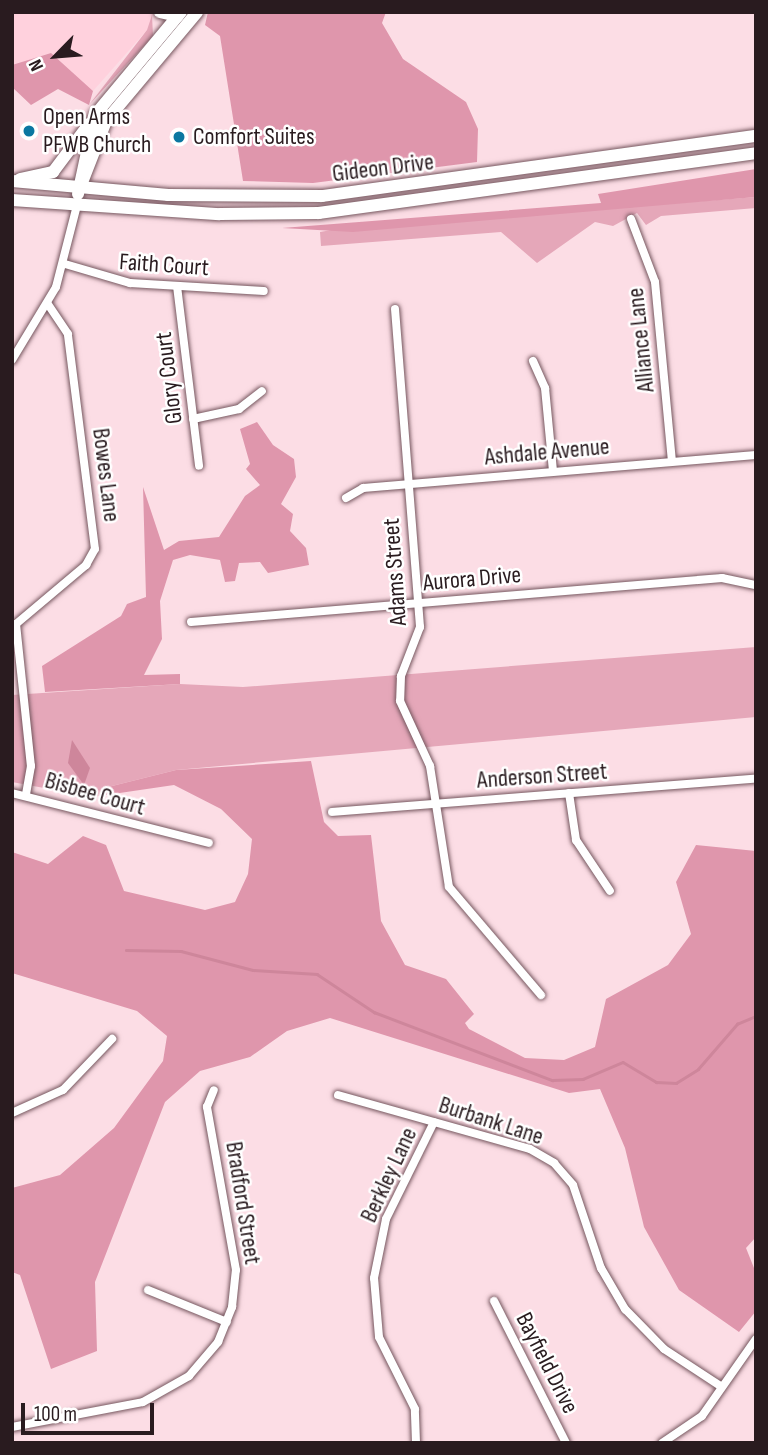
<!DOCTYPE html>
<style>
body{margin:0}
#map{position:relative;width:768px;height:1455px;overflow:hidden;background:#fcdde5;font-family:"Sofia Sans Condensed",sans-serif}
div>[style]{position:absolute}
.built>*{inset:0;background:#ffd1dd}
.green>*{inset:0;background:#e5a7b9}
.forest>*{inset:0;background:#df96ac}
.water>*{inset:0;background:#ce869b}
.stream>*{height:2.5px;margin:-1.25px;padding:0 1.25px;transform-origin:1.25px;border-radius:1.25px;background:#ce869b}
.roads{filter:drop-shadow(0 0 2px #76575f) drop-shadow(0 0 2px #76575f)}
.street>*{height:8px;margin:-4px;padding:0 4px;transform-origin:4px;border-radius:4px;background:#fff}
.secondary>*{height:12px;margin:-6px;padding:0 6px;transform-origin:6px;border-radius:6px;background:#fff}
.dots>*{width:19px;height:19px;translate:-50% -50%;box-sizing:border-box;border:4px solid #fff;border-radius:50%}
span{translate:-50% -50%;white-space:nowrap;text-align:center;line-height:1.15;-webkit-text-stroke:5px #fff;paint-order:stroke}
.poi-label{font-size:24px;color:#291b1f}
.left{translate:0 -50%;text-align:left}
.street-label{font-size:24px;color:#291b1f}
.frame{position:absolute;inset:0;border:14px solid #291b1f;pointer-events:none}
.north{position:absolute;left:21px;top:21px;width:70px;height:70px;-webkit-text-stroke:5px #fff;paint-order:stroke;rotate:245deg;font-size:19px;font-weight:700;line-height:28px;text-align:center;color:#291b1f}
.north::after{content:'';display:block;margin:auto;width:24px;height:32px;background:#291b1f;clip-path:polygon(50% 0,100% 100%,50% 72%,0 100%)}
.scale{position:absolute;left:21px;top:1403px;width:133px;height:32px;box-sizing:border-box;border:4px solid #291b1f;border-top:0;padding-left:9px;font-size:21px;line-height:24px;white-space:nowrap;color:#291b1f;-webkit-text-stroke:5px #fff;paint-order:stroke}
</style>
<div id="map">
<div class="built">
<i style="clip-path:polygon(12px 12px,154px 12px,147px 30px,93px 91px,51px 53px,12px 65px)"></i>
</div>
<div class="green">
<i style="clip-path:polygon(152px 15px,153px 36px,89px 105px,147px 30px)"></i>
<i style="clip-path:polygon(756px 197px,756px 208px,661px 216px,646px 225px,637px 213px,613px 226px,595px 222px,537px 263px,501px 232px,321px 246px,320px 232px,337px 229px)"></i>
<i style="clip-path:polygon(756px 647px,756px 717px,176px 770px,104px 788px,106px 795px,92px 797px,12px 782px,12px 695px,180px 684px,243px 687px)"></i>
</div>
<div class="forest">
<i style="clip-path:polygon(208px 12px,386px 12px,382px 23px,403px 59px,466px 102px,478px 129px,477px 162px,313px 183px,243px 181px,220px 36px,205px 25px)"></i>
<i style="clip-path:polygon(51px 53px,93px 91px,89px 105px,58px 89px,31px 105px,12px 87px,12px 65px)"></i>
<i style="clip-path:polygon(756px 169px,756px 197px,353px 232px,282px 228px,601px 203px,598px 194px)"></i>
<i style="clip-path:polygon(257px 422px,273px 445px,294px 459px,296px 477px,281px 504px,293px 514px,290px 531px,306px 548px,309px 565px,268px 573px,260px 562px,239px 563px,235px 581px,225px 582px,220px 560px,190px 555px,173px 560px,160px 601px,162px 639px,144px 675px,180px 674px,180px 684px,45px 692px,42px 666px,121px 616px,127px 604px,146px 597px,143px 487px,164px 550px,179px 541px,219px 537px,245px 496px,260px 485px,246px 469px,250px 464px,240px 429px)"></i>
<i style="clip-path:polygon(311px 761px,324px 822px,338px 836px,371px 835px,381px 921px,405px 965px,446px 979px,474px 1014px,465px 1023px,469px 1029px,525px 1058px,564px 1060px,595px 1047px,606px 999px,668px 965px,691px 934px,676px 882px,696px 845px,756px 851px,756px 1237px,746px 1248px,756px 1273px,756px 1311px,739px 1332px,679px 1290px,644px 1227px,625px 1148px,600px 1089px,569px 1093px,330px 1018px,287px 1031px,250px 1057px,200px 1071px,165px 1102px,95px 1282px,97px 1351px,51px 1369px,20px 1275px,12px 1272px,12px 1188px,60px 1175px,114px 1128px,163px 1061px,167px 1036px,137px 1011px,12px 973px,12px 852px,48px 864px,83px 836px,106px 845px,124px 891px,205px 910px,235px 902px,248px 874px,252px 839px,221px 809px,174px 785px,106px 795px,104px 788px,176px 770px)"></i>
</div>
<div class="water">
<i style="clip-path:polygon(72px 740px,90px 768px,84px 785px,68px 763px)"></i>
</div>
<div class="stream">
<i style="left:126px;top:950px;width:55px;rotate:1deg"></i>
<i style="left:181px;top:951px;width:74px;rotate:14.8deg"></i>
<i style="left:253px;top:970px;width:64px;rotate:3.6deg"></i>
<i style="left:317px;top:974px;width:69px;rotate:33.7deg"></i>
<i style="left:374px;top:1012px;width:191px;rotate:20.9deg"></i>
<i style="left:552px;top:1080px;width:31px;rotate:-2deg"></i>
<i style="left:583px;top:1079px;width:43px;rotate:-23deg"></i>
<i style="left:623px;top:1062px;width:39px;rotate:31deg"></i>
<i style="left:656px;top:1082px;width:20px;rotate:3deg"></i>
<i style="left:676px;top:1083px;width:26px;rotate:-32deg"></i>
<i style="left:698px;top:1069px;width:60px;rotate:-49.1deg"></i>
<i style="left:737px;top:1024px;width:21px;rotate:-23deg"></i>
</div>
<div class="roads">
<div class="street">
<i style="left:631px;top:219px;width:67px;rotate:69.1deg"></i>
<i style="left:655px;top:282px;width:180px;rotate:84.6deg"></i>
<i style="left:65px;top:264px;width:68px;rotate:16.3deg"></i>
<i style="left:130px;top:283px;width:134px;rotate:3.4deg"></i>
<i style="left:177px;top:286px;width:181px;rotate:83deg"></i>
<i style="left:395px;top:309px;width:319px;rotate:85.5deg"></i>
<i style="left:420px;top:627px;width:53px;rotate:111.2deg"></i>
<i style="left:401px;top:676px;width:25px;rotate:92deg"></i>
<i style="left:400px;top:701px;width:72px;rotate:65.2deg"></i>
<i style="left:430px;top:766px;width:122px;rotate:81.1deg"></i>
<i style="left:449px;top:887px;width:142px;rotate:49.6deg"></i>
<i style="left:12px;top:360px;width:85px;rotate:-58.9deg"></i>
<i style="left:56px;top:287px;width:85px;rotate:-75.6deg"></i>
<i style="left:533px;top:361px;width:30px;rotate:66deg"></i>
<i style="left:545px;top:388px;width:83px;rotate:84.5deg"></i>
<i style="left:193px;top:419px;width:47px;rotate:-12.3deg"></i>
<i style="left:239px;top:409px;width:29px;rotate:-38deg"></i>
<i style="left:346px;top:498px;width:20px;rotate:-30deg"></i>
<i style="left:363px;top:488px;width:394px;rotate:-4.8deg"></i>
<i style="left:191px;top:622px;width:533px;rotate:-4.74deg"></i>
<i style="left:722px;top:578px;width:35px;rotate:12deg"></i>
<i style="left:16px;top:624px;width:92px;rotate:-40.1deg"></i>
<i style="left:86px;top:565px;width:18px;rotate:-61deg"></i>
<i style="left:95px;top:549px;width:217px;rotate:-97.2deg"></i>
<i style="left:68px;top:334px;width:37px;rotate:-124deg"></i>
<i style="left:16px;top:624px;width:143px;rotate:84deg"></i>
<i style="left:31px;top:766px;width:29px;rotate:100deg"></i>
<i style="left:12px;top:793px;width:203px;rotate:14.2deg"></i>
<i style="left:569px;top:793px;width:48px;rotate:81.5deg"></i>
<i style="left:576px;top:840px;width:61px;rotate:56.3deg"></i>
<i style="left:332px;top:812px;width:425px;rotate:-4.5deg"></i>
<i style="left:338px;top:1095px;width:199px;rotate:15.7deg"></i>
<i style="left:530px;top:1149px;width:28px;rotate:30deg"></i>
<i style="left:554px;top:1163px;width:29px;rotate:49deg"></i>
<i style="left:573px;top:1185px;width:88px;rotate:71.4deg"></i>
<i style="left:601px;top:1268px;width:48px;rotate:59.7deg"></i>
<i style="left:625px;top:1309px;width:56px;rotate:45.7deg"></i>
<i style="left:664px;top:1349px;width:69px;rotate:33.2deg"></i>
<i style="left:12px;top:1113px;width:56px;rotate:-24.3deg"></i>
<i style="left:63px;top:1090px;width:71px;rotate:-46.1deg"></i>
<i style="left:148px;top:1290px;width:85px;rotate:22.1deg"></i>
<i style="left:494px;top:1301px;width:159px;rotate:63.1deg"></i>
<i style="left:12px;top:1427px;width:133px;rotate:-10.8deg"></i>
<i style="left:143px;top:1402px;width:53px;rotate:-29.5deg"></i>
<i style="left:189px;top:1376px;width:45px;rotate:-49.5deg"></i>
<i style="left:218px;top:1342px;width:38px;rotate:-68deg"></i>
<i style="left:232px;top:1307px;width:37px;rotate:-84deg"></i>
<i style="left:236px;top:1270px;width:166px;rotate:-100.1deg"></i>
<i style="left:207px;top:1107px;width:18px;rotate:-68deg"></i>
<i style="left:416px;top:1443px;width:34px;rotate:-92deg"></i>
<i style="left:415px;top:1409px;width:80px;rotate:-116.6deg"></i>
<i style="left:379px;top:1337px;width:59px;rotate:-94.8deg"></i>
<i style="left:374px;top:1278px;width:60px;rotate:-78.5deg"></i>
<i style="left:386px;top:1219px;width:108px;rotate:-63.7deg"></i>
<i style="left:662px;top:1443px;width:48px;rotate:-34deg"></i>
<i style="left:702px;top:1416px;width:94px;rotate:-55deg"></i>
</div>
<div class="secondary">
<i style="left:160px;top:12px;width:18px;rotate:13deg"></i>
<i style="left:20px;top:179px;width:34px;rotate:-12deg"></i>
<i style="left:53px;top:172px;width:60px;rotate:-53.1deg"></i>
<i style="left:12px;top:181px;width:157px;rotate:5.1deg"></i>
<i style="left:168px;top:195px;width:154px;rotate:0.4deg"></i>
<i style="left:322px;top:196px;width:438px;rotate:-7.9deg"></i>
<i style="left:81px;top:185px;width:69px;rotate:-68.7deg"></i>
<i style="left:106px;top:121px;width:142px;rotate:-50.1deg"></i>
<i style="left:78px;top:194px;width:81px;rotate:-77.9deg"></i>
<i style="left:95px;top:115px;width:134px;rotate:-50.1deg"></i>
<i style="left:12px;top:200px;width:208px;rotate:3.9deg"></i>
<i style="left:220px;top:214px;width:99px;rotate:-0.6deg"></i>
<i style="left:319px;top:213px;width:441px;rotate:-7.8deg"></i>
</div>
</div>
<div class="dots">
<i style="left:29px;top:131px;background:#0b77a1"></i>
<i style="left:179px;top:137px;background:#0b77a1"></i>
</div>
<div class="poi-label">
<span class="left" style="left:43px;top:131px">Open Arms<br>PFWB Church</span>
<span class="left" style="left:193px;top:137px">Comfort Suites</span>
</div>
<div class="street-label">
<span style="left:383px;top:168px;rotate:-7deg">Gideon Drive</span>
<span style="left:164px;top:265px;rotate:4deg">Faith Court</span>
<span style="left:641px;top:340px;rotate:-96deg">Alliance Lane</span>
<span style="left:169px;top:378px;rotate:-97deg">Glory Court</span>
<span style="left:547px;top:452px;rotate:-5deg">Ashdale Avenue</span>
<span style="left:106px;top:475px;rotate:83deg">Bowes Lane</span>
<span style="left:395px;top:572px;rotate:-94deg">Adams Street</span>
<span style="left:472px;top:579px;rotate:-5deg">Aurora Drive</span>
<span style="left:542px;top:776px;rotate:-4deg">Anderson Street</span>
<span style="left:95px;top:794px;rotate:16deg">Bisbee Court</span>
<span style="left:491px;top:1121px;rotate:18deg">Burbank Lane</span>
<span style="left:389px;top:1175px;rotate:-65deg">Berkley Lane</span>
<span style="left:243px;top:1203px;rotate:81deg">Bradford Street</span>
<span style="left:547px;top:1363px;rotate:63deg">Bayfield Drive</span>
</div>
<div class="frame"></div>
<div class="north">N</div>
<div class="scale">100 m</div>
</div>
